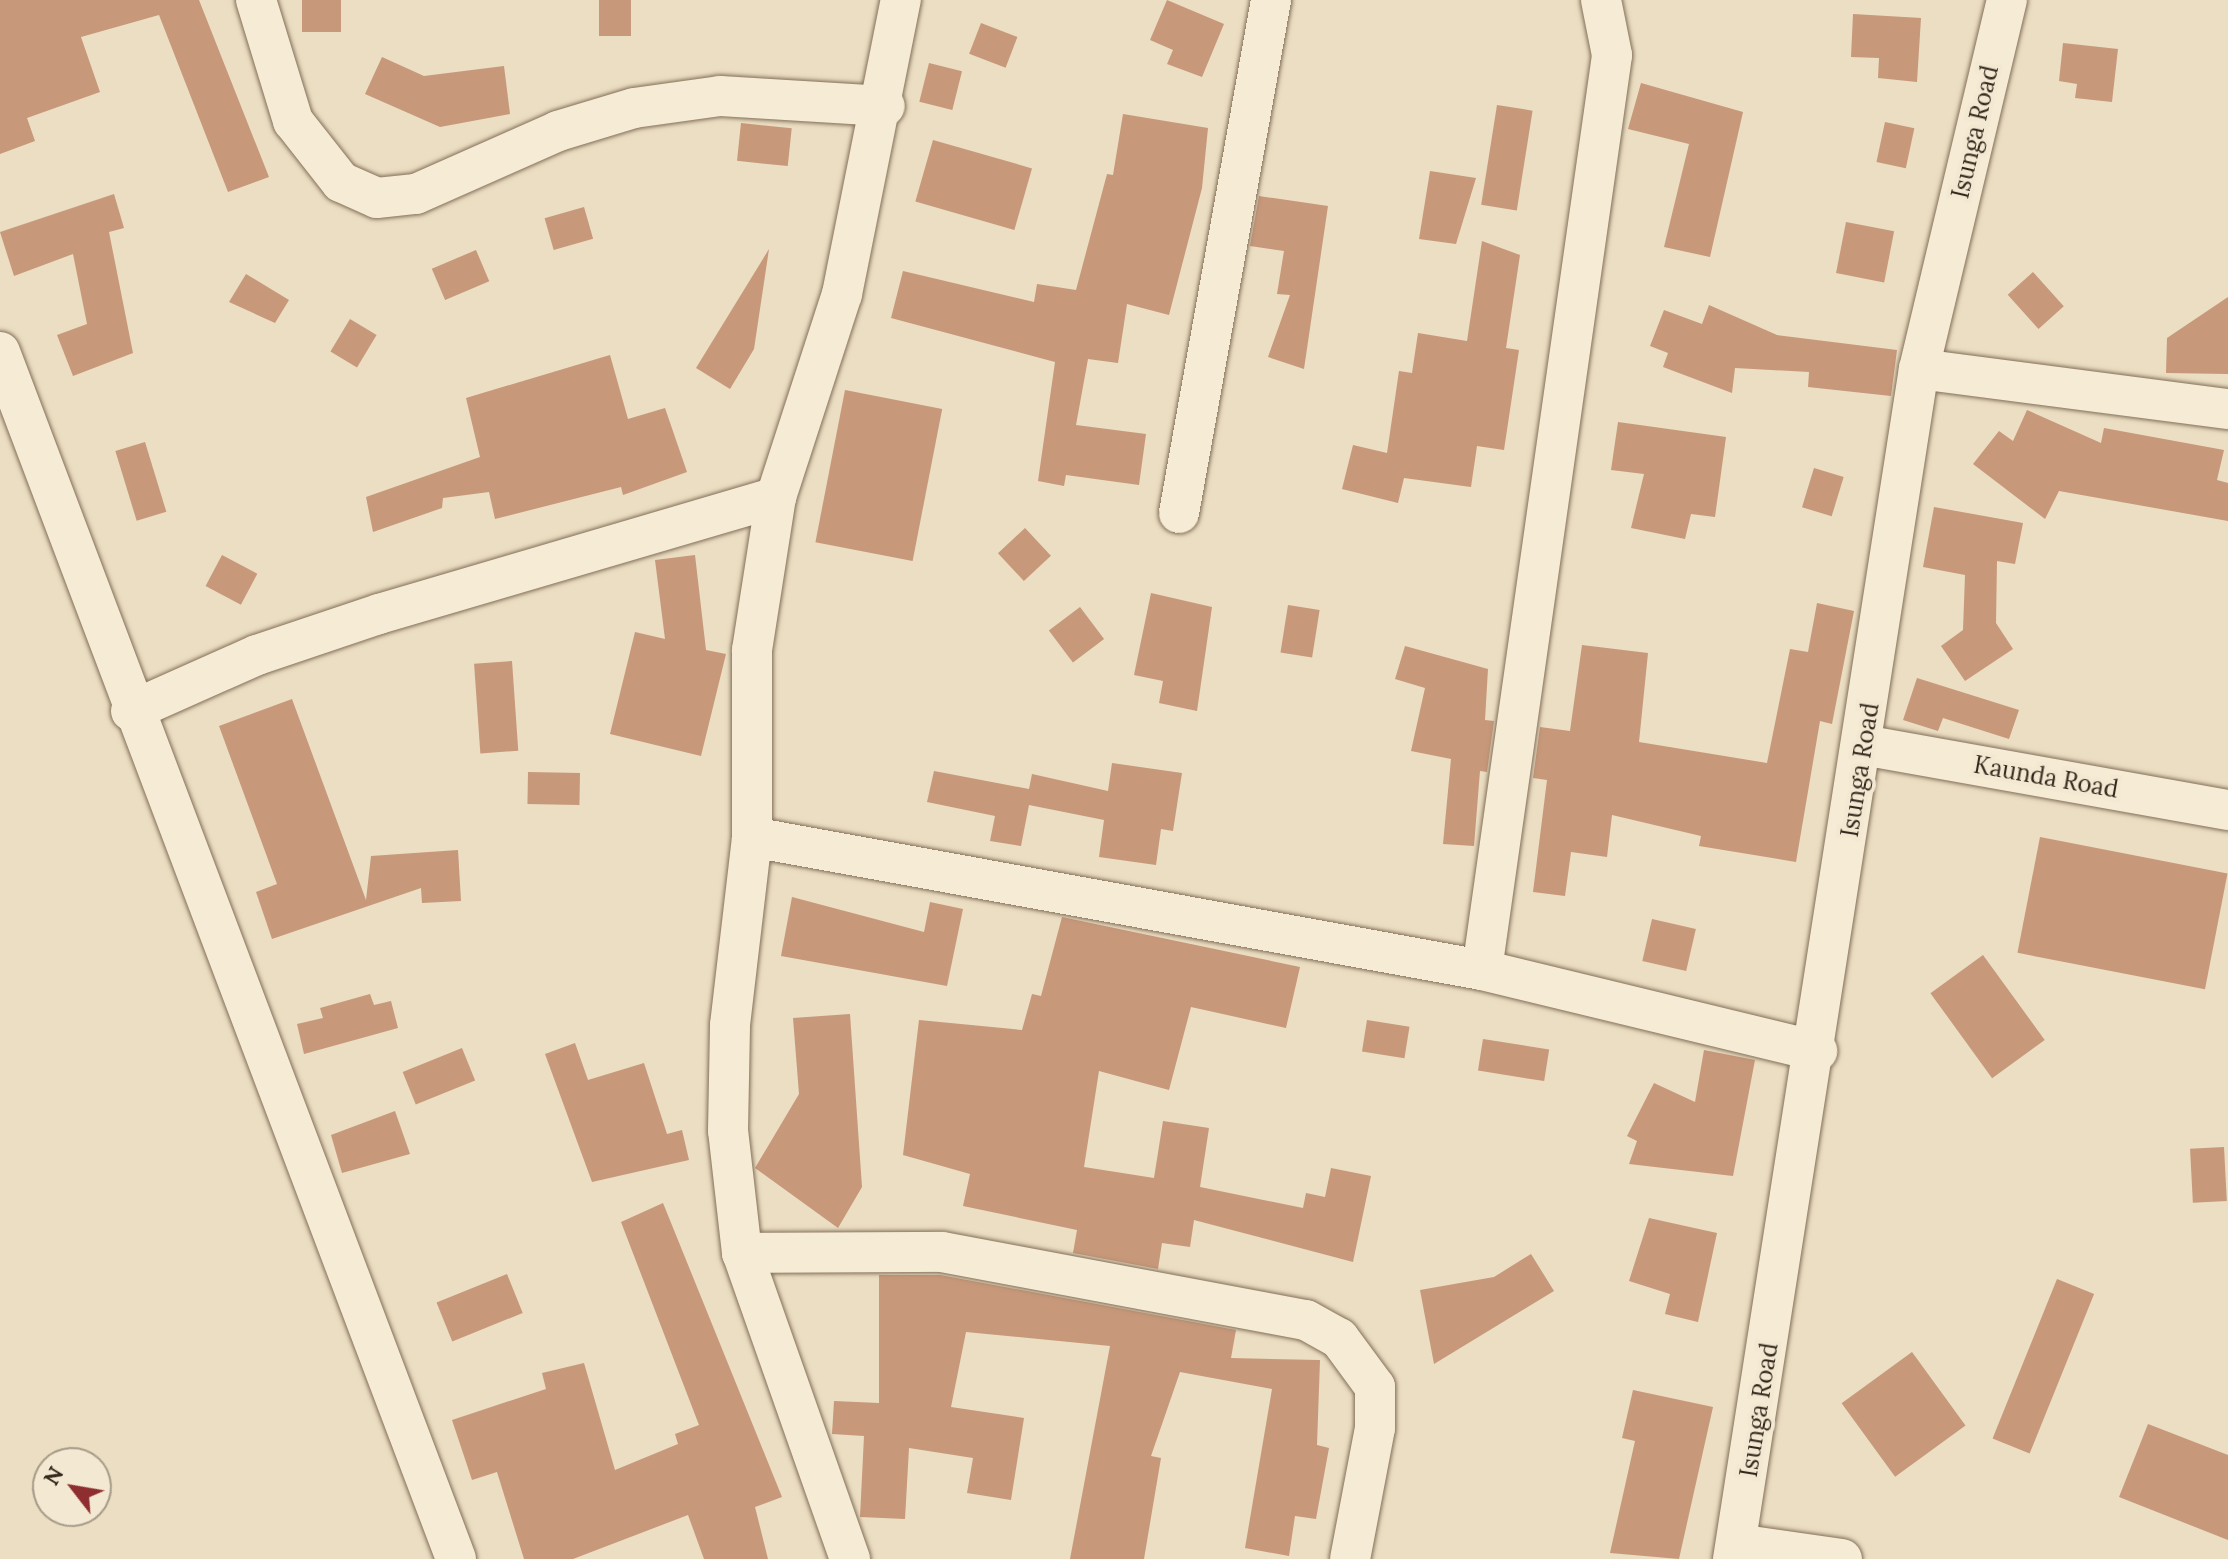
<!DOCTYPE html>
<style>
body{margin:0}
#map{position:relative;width:2228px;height:1559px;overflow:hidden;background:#ebdec2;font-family:Lora,serif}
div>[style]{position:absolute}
.building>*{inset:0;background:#c7987a;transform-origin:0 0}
.roads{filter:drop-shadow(0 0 2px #836f5a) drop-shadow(0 0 2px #836f5a)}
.minor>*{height:40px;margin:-20px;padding:0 20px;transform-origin:20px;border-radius:20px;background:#f6ebd4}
span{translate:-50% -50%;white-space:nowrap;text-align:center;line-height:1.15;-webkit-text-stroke:8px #f3e8d1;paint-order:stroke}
.street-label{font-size:24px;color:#34281d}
.north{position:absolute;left:32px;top:1447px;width:80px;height:80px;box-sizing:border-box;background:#f3e8d1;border:2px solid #a79b89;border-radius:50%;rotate:301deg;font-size:22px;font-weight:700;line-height:32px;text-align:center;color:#34281d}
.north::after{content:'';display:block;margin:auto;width:28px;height:36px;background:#8f2e30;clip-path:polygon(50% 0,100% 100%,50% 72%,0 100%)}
</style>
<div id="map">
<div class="building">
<i style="clip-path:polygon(0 0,199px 0,269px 177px,228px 192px,159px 15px,81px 37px,100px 92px,27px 118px,35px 141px,0 154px)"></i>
<i style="left:302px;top:0;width:39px;height:32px"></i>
<i style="left:599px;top:0;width:32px;height:36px"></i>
<i style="clip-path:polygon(1167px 0,1224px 24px,1202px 77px,1167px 64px,1173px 50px,1150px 40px)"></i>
<i style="clip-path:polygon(1853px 14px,1921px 18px,1917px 82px,1878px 78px,1879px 58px,1851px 57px)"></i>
<i style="left:981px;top:23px;width:39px;height:33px;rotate:21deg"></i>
<i style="clip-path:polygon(2063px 43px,2118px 49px,2112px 102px,2075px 98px,2077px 84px,2059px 81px)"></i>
<i style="clip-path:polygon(382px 57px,424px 76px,504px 66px,510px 114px,440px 127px,365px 94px)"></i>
<i style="left:929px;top:63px;width:34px;height:40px;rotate:14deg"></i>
<i style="clip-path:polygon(1641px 83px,1743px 112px,1710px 257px,1664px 247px,1689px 144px,1628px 129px)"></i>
<i style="left:1497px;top:105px;width:36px;height:101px;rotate:9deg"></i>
<i style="clip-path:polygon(1123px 114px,1208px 128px,1202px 188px,1169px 315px,1127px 304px,1118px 363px,1088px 359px,1076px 425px,1146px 434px,1139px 485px,1066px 475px,1064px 486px,1038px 481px,1055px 362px,891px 318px,903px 271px,1034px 302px,1037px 284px,1076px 290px,1107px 174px,1113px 175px)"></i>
<i style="left:1885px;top:122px;width:30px;height:41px;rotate:12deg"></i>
<i style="left:741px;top:123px;width:51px;height:38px;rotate:6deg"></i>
<i style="left:933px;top:140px;width:103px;height:64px;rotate:16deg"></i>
<i style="clip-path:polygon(1430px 171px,1476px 178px,1456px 244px,1419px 239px)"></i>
<i style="clip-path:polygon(114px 194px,124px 228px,109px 232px,133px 353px,73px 376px,57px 335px,87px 324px,73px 254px,14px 276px,0 232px)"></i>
<i style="clip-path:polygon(1259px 196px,1328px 206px,1304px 369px,1268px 357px,1290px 295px,1277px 294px,1284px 251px,1250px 246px)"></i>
<i style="left:584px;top:207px;width:33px;height:41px;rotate:74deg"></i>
<i style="left:1846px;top:222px;width:49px;height:52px;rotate:11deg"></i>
<i style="clip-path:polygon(1482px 241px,1520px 255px,1506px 348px,1519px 350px,1504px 450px,1477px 446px,1471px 487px,1404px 478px,1398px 503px,1342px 489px,1353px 445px,1387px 453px,1399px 371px,1412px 373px,1418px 333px,1467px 341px)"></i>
<i style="clip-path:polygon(769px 249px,754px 349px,730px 389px,696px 368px)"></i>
<i style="left:476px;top:250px;width:34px;height:48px;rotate:67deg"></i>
<i style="left:2033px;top:272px;width:46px;height:34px;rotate:48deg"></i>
<i style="clip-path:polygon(246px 274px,289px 300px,275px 323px,229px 302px)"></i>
<i style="clip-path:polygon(2228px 297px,2228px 374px,2166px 373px,2167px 338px)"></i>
<i style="clip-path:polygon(1709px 305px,1777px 335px,1897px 350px,1891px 396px,1808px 387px,1809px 372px,1735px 368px,1732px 393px,1663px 367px,1668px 353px,1650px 346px,1664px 310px,1702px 324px)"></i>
<i style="left:350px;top:319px;width:31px;height:38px;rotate:31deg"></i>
<i style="clip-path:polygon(610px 355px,628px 419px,665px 408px,687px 472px,623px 495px,621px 487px,495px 519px,489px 492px,443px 498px,442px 508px,373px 532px,366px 497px,480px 457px,466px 398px)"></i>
<i style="left:845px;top:390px;width:99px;height:155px;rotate:11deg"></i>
<i style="clip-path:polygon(2027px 410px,2101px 443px,2104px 428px,2224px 450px,2217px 480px,2228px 483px,2228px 521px,2059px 491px,2045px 519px,1973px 464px,1999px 431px,2013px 441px)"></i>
<i style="clip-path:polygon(1618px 422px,1726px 437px,1715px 517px,1691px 514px,1685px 539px,1631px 528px,1644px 474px,1611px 470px)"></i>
<i style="left:145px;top:442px;width:73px;height:31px;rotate:73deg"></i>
<i style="left:1814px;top:468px;width:31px;height:41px;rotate:17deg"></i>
<i style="clip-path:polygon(1934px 507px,2023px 523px,2015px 564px,1997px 561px,1996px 623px,2013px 649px,1965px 681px,1941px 646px,1963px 630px,1965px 575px,1923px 567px)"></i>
<i style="left:1025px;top:528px;width:38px;height:37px;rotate:47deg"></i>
<i style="left:222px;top:555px;width:40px;height:35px;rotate:28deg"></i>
<i style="clip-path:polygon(695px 555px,706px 650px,726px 654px,701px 756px,610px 734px,635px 632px,665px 639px,655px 560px)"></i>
<i style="clip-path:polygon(1151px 593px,1212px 607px,1197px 711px,1159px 703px,1163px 681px,1134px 675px)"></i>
<i style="clip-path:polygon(1817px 603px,1854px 611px,1832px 724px,1820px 721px,1796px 862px,1699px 846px,1701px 836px,1612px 815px,1607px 857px,1571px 852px,1565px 896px,1533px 892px,1547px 780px,1533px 778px,1540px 727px,1570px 731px,1582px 645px,1648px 653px,1639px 742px,1767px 763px,1790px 649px,1808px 652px)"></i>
<i style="left:1288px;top:605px;width:32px;height:48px;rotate:9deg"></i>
<i style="left:1080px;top:607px;width:40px;height:39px;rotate:53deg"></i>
<i style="clip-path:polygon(1405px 646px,1488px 669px,1485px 720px,1494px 721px,1487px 772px,1480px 771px,1474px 846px,1443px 844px,1451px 759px,1411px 751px,1425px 688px,1395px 679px)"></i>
<i style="left:512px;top:661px;width:90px;height:38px;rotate:86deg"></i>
<i style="clip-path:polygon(1917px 678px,2019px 710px,2009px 739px,1943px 718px,1938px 731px,1903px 720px)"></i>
<i style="clip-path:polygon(292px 699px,366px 900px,371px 856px,458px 850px,461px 901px,422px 903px,421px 888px,272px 939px,256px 892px,277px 884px,219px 726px)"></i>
<i style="clip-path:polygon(1112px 763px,1182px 773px,1173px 831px,1161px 829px,1156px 865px,1099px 857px,1104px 820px,1029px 805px,1021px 846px,990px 841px,995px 816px,927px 802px,934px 771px,1029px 789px,1032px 774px,1108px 791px)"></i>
<i style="left:528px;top:772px;width:52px;height:32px;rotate:1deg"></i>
<i style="left:2040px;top:837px;width:191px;height:118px;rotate:11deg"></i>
<i style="clip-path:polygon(792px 897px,924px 932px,930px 902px,963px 909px,947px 986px,781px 956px)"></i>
<i style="clip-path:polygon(1062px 917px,1300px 967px,1286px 1028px,1191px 1007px,1169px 1090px,1099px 1071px,1084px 1167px,1154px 1178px,1163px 1121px,1209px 1128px,1200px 1187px,1303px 1208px,1306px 1193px,1325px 1197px,1331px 1168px,1371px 1176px,1353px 1262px,1194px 1220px,1190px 1247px,1162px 1243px,1158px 1269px,1073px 1253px,1077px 1230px,963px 1206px,970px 1174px,903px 1155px,919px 1020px,1022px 1030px,1032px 994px,1041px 996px)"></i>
<i style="left:1652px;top:919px;width:45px;height:43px;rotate:13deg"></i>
<i style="left:1983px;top:955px;width:105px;height:65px;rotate:54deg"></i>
<i style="clip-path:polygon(370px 994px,374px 1005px,391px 1001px,398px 1028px,304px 1054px,297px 1024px,323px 1018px,320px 1008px)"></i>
<i style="clip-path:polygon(850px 1014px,862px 1187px,838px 1228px,755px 1168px,799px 1094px,793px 1018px)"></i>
<i style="left:1367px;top:1020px;width:43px;height:32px;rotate:9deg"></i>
<i style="left:1483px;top:1039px;width:67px;height:32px;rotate:9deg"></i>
<i style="clip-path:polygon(575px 1043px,588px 1080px,644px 1063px,667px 1134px,682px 1130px,689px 1160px,592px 1182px,545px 1054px)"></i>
<i style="left:462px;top:1048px;width:35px;height:64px;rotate:68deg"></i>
<i style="clip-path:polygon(1704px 1050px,1755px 1060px,1733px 1176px,1629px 1164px,1637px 1141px,1627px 1136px,1654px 1083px,1695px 1102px)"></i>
<i style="clip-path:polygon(395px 1111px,410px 1154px,342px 1173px,331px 1135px)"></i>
<i style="left:2224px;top:1147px;width:54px;height:34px;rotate:87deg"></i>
<i style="clip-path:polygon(663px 1203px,782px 1497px,755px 1507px,768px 1559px,704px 1559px,688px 1515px,573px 1559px,524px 1559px,497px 1472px,472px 1480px,452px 1420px,546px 1389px,542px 1373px,584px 1363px,615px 1470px,678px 1444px,675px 1434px,699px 1425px,621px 1222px)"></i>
<i style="clip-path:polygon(1649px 1218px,1717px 1233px,1698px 1322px,1665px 1314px,1670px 1294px,1629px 1281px)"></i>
<i style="clip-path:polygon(1531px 1254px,1554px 1291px,1434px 1364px,1420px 1290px,1494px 1277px)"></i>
<i style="left:507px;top:1274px;width:42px;height:76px;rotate:68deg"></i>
<i style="clip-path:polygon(879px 1275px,940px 1275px,1236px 1330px,1231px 1358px,1320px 1360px,1317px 1445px,1329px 1448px,1316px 1519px,1295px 1516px,1289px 1556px,1245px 1548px,1272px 1389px,1180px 1372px,1151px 1456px,1161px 1458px,1144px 1559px,1070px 1559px,1110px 1346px,966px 1332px,951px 1407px,1024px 1418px,1011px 1500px,967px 1493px,973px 1458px,909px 1448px,905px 1519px,860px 1517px,864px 1436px,832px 1434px,834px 1401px,879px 1403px)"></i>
<i style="left:2057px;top:1279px;width:40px;height:172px;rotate:22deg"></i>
<i style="left:1912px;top:1352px;width:91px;height:87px;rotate:54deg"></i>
<i style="clip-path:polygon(1633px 1390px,1713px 1407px,1679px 1559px,1610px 1553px,1635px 1441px,1622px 1438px)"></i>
<i style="clip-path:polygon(2148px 1424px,2228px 1455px,2228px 1540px,2119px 1497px)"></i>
</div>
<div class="roads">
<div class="minor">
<i style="left:256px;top:0;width:127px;rotate:73deg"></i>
<i style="left:293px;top:121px;width:78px;rotate:51.8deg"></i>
<i style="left:341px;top:182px;width:39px;rotate:24deg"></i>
<i style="left:377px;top:198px;width:39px;rotate:-6deg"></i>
<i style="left:416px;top:194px;width:155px;rotate:-23.9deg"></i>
<i style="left:558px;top:131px;width:79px;rotate:-16.8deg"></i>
<i style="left:634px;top:108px;width:87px;rotate:-7.9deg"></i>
<i style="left:720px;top:96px;width:165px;rotate:3.5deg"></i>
<i style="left:0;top:352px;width:1290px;rotate:69.3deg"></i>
<i style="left:1919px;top:369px;width:312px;rotate:7.4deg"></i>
<i style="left:1179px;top:513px;width:521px;rotate:-79.83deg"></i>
<i style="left:131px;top:711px;width:138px;rotate:-24deg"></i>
<i style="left:257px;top:655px;width:129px;rotate:-18.6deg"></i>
<i style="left:379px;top:614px;width:414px;rotate:-16.4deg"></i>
<i style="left:1863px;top:745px;width:371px;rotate:10.1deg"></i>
<i style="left:752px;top:837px;width:742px;rotate:10.33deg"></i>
<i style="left:1482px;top:970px;width:345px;rotate:13.6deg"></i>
<i style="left:1482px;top:970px;width:924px;rotate:-81.91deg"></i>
<i style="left:1612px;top:55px;width:56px;rotate:-101.3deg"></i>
<i style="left:742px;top:1253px;width:200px;rotate:-0.3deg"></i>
<i style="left:942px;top:1252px;width:370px;rotate:10.6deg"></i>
<i style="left:1306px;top:1320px;width:38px;rotate:29deg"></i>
<i style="left:1339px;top:1338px;width:61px;rotate:53.7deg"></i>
<i style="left:1375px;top:1387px;width:41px;rotate:90deg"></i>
<i style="left:1375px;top:1428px;width:133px;rotate:100.8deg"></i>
<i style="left:1737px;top:1544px;width:106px;rotate:8.1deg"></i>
<i style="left:850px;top:1559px;width:324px;rotate:-109.4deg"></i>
<i style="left:742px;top:1253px;width:123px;rotate:-96.5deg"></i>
<i style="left:728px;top:1131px;width:106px;rotate:-88.9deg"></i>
<i style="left:730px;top:1025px;width:189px;rotate:-83.3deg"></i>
<i style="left:752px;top:837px;width:187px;rotate:-90deg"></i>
<i style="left:752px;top:650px;width:155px;rotate:-81.1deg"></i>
<i style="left:776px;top:497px;width:213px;rotate:-72deg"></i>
<i style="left:842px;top:294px;width:300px;rotate:-78.7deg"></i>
<i style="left:1733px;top:1559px;width:1204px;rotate:-81.12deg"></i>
<i style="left:1919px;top:369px;width:379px;rotate:-76.6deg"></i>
</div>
</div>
<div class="street-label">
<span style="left:1975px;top:132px;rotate:-77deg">Isunga Road</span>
<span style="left:1860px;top:770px;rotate:-81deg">Isunga Road</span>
<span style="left:2046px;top:777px;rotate:10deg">Kaunda Road</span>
<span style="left:1759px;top:1410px;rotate:-81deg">Isunga Road</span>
</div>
<div class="north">N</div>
</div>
